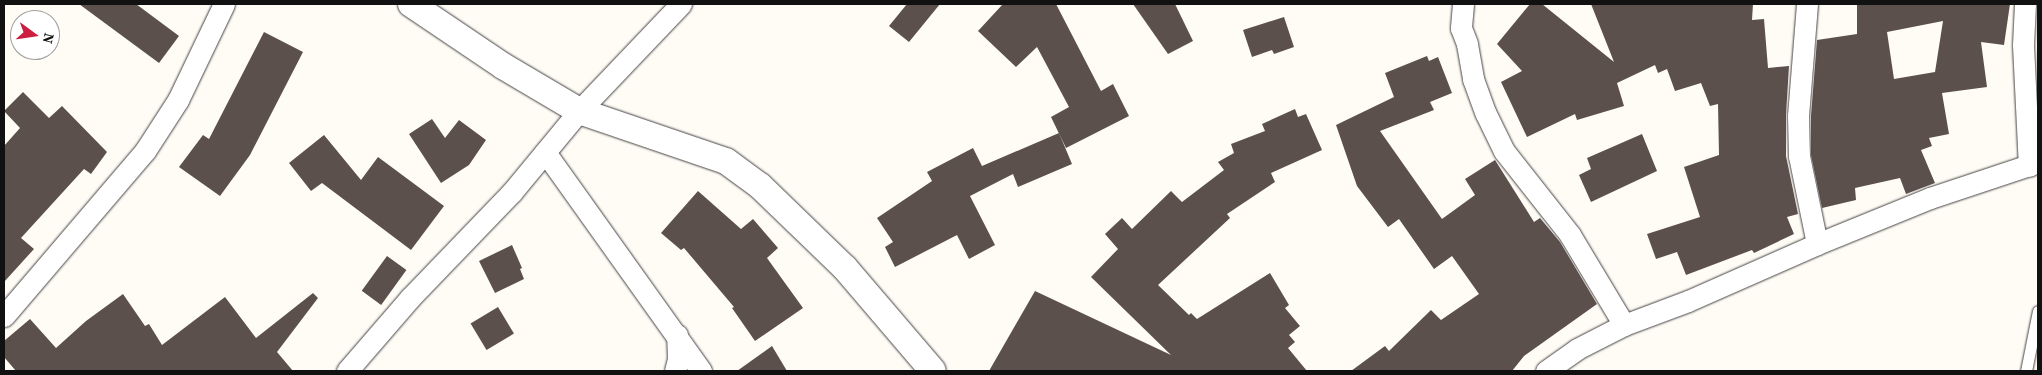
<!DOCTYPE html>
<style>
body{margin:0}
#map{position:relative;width:2042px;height:375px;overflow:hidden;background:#fffbf5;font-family:"Source Serif 4",serif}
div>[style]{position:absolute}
.building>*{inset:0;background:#5b504c;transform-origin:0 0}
.roads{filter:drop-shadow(0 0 1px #444) drop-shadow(0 0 1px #444)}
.service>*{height:11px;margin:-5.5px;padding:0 5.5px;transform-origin:5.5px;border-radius:5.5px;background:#fff}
.minor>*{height:21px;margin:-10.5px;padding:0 10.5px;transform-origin:10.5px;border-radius:10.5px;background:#fff}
.tertiary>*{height:26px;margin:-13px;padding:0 13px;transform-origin:13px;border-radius:13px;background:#fff}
span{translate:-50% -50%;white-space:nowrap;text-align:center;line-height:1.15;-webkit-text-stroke:5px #fff;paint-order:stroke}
.frame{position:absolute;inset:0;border:5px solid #111;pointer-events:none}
.north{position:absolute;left:10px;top:10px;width:50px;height:50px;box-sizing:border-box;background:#fff;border:1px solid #a0a0a0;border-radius:50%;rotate:104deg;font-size:14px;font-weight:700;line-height:20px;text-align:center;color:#111}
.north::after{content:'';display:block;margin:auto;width:18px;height:22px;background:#cc1e41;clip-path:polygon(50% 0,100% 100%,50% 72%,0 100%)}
</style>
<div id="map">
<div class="building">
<i style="clip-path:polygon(79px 4px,136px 4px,179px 36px,159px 63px)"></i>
<i style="clip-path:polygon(907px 4px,940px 4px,909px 42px,889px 26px)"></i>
<i style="clip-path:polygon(1003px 4px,1056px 4px,1101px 91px,1113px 84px,1129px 116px,1066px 148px,1051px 117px,1069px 107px,1037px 47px,1016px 67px,978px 31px)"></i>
<i style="clip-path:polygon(1133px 4px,1175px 4px,1193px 41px,1168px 54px)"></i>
<i style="clip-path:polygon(1530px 4px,1542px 4px,1614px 62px,1591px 4px,1753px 4px,1752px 20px,1764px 19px,1768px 68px,1789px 66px,1786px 115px,1786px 156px,1798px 214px,1787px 217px,1794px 234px,1754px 253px,1752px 250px,1686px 275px,1677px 252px,1656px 259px,1647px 234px,1700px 217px,1684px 167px,1719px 155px,1718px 104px,1710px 106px,1701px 83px,1675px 91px,1667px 69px,1658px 73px,1655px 65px,1617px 83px,1624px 106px,1577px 120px,1575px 114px,1527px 137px,1501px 82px,1522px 71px,1497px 44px)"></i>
<i style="clip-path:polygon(evenodd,1857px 4px,2010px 4px,2004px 45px,1981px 42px,1987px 87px,1942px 93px,1949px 134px,1929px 138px,1932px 146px,1921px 150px,1935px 183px,1906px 194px,1900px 178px,1855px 188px,1856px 200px,1822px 208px,1811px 155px,1811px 116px,1817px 40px,1857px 34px,1857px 4px,1943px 21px,1935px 72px,1894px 79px,1887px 32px,1943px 21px)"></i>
<i style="clip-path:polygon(1284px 17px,1294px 47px,1274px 54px,1272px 50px,1252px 57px,1243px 30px)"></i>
<i style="clip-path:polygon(264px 32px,303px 52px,250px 155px,220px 196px,179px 167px,203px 135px,209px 139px)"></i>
<i style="clip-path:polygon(1427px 56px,1429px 61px,1438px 57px,1452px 93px,1430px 102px,1434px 110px,1380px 131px,1442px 219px,1475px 195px,1465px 179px,1495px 160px,1534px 222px,1540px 218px,1560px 242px,1597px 304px,1524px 356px,1512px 371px,1351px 371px,1385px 346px,1389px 351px,1431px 310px,1441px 320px,1479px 294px,1452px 256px,1434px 269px,1399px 219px,1388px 227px,1357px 186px,1336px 125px,1394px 97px,1385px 73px)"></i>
<i style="clip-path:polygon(23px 92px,49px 118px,62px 106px,107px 152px,91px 174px,84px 169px,21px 238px,34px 249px,4px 282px,4px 146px,20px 128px,4px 111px)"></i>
<i style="clip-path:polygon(1295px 109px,1298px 117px,1306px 114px,1322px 150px,1271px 173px,1275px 182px,1227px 214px,1230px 218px,1158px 285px,1189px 315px,1191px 313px,1197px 319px,1270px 273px,1289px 305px,1285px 308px,1300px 326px,1289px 335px,1295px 342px,1288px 348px,1307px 371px,989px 371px,1035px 291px,1171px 355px,1091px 277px,1118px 249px,1105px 234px,1122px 218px,1132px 229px,1171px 191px,1182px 202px,1224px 170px,1218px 162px,1234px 153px,1231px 144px,1265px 131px,1262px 124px)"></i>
<i style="clip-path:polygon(432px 119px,445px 138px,459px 120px,486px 140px,469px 165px,441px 183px,409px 134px)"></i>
<i style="clip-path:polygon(1059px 133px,1072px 164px,1018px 187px,1013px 174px,970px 196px,995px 245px,969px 259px,957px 235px,895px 267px,885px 247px,893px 242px,877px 218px,932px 181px,927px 172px,973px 148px,982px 166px)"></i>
<i style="clip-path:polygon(1642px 134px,1657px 171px,1591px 202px,1579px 175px,1591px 169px,1587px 158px)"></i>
<i style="clip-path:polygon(324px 135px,361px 180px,378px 157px,444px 206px,411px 250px,322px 183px,311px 191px,289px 163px)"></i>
<i style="clip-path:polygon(698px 191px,741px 229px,753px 219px,778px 248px,767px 258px,803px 308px,755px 341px,732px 308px,734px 307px,684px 248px,681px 250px,661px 233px)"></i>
<i style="clip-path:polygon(512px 245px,522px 268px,520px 269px,524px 279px,495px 293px,479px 261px)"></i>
<i style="left:387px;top:256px;width:24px;height:43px;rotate:36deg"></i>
<i style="clip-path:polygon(313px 293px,318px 298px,277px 352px,293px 371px,16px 371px,4px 357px,4px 341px,30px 319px,56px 348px,86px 321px,123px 294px,145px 326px,149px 324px,162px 345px,225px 297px,256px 338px)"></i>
<i style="left:498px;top:307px;width:31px;height:32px;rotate:59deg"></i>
<i style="clip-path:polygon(772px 346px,787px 371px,737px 371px)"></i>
</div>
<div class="roads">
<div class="service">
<i style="left:2026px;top:371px;width:61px;rotate:-78.7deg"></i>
</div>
<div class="minor">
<i style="left:1463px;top:4px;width:24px;rotate:95deg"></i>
<i style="left:1461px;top:28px;width:17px;rotate:69deg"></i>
<i style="left:1467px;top:44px;width:36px;rotate:80deg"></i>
<i style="left:1473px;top:79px;width:37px;rotate:70deg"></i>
<i style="left:1486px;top:114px;width:41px;rotate:64.1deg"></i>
<i style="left:1504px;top:151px;width:107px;rotate:51.8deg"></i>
<i style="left:1570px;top:235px;width:105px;rotate:59deg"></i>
<i style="left:1807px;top:4px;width:112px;rotate:94.6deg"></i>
<i style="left:1798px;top:116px;width:40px;rotate:88.6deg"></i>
<i style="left:1799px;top:156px;width:90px;rotate:78.4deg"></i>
<i style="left:2025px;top:4px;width:41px;rotate:92.8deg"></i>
<i style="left:2023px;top:45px;width:121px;rotate:87.2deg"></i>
<i style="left:545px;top:152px;width:269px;rotate:54.5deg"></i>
<i style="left:4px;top:316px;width:217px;rotate:-49.5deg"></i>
<i style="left:145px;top:151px;width:61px;rotate:-57.1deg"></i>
<i style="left:178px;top:100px;width:106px;rotate:-64.4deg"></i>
<i style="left:347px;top:371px;width:96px;rotate:-49.2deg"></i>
<i style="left:410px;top:298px;width:147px;rotate:-46.1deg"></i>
<i style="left:512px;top:192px;width:105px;rotate:-50.4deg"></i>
<i style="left:579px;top:111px;width:148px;rotate:-46.4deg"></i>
<i style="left:675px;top:371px;width:12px;rotate:-76deg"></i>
<i style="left:678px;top:359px;width:24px;rotate:-92deg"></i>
<i style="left:1546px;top:371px;width:38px;rotate:-35deg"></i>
<i style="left:1577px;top:349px;width:53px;rotate:-27.1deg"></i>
<i style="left:1624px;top:325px;width:68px;rotate:-20.6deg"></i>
<i style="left:1688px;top:301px;width:141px;rotate:-23.8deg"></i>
<i style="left:1817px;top:244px;width:122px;rotate:-22.2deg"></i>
<i style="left:1930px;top:198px;width:114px;rotate:-18.4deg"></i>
</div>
<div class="tertiary">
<i style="left:411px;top:4px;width:111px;rotate:34deg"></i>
<i style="left:503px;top:66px;width:88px;rotate:30.6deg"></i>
<i style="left:579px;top:111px;width:155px;rotate:18.8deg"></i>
<i style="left:726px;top:161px;width:42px;rotate:36.3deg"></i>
<i style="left:760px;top:186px;width:118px;rotate:44deg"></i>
<i style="left:845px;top:268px;width:135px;rotate:49.5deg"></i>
</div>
</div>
<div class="frame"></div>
<div class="north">N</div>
</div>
